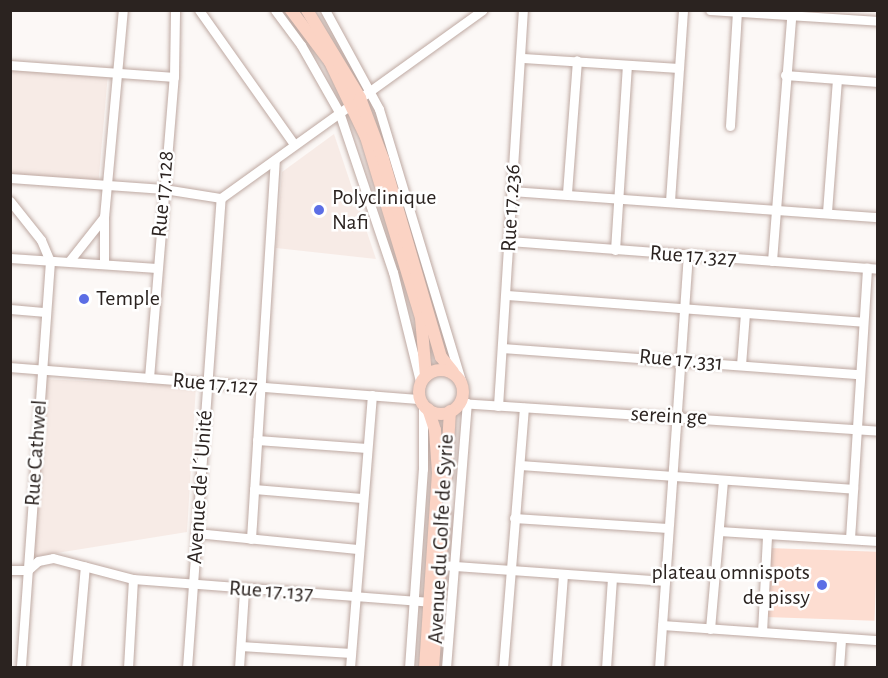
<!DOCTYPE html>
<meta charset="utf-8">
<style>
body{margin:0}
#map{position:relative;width:888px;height:678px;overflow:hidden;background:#fcf8f6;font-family:"Alegreya Sans",sans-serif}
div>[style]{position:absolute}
.built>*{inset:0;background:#f7ebe6;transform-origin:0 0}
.green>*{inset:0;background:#fdddd1;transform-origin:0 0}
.roads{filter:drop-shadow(0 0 2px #bea9a2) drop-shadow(0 0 2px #bea9a2)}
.minor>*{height:9px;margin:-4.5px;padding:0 4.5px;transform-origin:4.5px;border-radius:4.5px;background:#fff}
.major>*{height:12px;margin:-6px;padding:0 6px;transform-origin:6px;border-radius:6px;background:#fbd3c4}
.major>.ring{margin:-6px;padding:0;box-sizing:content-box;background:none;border:12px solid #fbd3c4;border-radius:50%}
.dots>*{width:16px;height:16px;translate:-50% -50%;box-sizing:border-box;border:3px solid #fff;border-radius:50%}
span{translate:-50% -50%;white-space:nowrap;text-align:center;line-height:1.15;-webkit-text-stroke:5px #fff;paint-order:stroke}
.street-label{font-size:22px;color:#2b2320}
.poi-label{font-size:22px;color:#2b2320}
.left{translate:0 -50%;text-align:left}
.right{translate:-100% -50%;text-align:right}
.frame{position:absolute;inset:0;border:12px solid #2b2320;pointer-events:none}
</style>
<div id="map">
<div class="built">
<i style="left:11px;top:69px;width:97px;height:107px;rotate:5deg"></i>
<i style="clip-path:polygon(334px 134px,376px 259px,276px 248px,282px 172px)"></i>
<i style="clip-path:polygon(42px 379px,196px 386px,187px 532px,32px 557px)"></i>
</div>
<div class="green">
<i style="left:768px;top:548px;width:109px;height:69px;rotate:2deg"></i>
</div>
<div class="roads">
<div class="minor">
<i style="left:199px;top:10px;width:164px;rotate:54.7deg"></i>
<i style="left:275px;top:10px;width:44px;rotate:53.4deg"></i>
<i style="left:301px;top:45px;width:77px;rotate:60.4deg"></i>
<i style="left:339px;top:112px;width:169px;rotate:71.4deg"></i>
<i style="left:393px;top:272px;width:116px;rotate:76.1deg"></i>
<i style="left:325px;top:10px;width:113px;rotate:61.4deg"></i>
<i style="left:379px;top:109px;width:284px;rotate:73.2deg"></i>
<i style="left:710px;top:10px;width:168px;rotate:3.7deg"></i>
<i style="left:523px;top:58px;width:156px;rotate:3.7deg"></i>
<i style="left:10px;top:65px;width:164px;rotate:4.2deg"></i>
<i style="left:785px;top:75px;width:93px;rotate:4.3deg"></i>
<i style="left:730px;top:126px;width:116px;rotate:-86.5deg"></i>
<i style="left:10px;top:178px;width:154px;rotate:4.1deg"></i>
<i style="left:164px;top:189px;width:58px;rotate:9deg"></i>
<i style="left:221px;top:198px;width:322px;rotate:-35.7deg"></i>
<i style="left:511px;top:191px;width:368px;rotate:4.1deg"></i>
<i style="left:567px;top:193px;width:133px;rotate:-85.7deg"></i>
<i style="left:10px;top:201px;width:50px;rotate:51.5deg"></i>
<i style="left:41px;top:240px;width:23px;rotate:67deg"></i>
<i style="left:50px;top:261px;width:408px;rotate:94.1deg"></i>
<i style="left:670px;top:201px;width:191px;rotate:-86.1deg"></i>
<i style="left:827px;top:212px;width:133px;rotate:-85.7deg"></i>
<i style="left:509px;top:241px;width:370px;rotate:4.3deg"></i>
<i style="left:615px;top:250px;width:185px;rotate:-86.3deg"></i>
<i style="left:10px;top:258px;width:147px;rotate:3.9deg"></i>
<i style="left:70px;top:260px;width:55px;rotate:-51.7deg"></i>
<i style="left:772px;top:261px;width:245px;rotate:-85.5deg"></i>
<i style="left:104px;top:263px;width:46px;rotate:-90deg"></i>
<i style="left:104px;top:217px;width:208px;rotate:-84.8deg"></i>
<i style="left:507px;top:295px;width:357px;rotate:4.3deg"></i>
<i style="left:10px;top:309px;width:36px;rotate:5deg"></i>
<i style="left:502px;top:348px;width:358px;rotate:4.2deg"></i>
<i style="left:741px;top:365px;width:52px;rotate:-85.6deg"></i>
<i style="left:10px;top:367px;width:411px;rotate:4.5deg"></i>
<i style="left:149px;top:378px;width:302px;rotate:-85.3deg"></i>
<i style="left:174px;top:77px;width:67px;rotate:-89.1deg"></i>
<i style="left:460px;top:403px;width:419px;rotate:3.8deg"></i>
<i style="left:498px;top:406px;width:397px;rotate:-86.4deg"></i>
<i style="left:257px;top:440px;width:110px;rotate:4.2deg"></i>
<i style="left:521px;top:465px;width:333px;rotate:4.1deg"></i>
<i style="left:254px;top:489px;width:108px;rotate:4.8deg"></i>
<i style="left:514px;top:518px;width:154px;rotate:3.7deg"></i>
<i style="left:719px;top:531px;width:159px;rotate:3.6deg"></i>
<i style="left:196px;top:533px;width:162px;rotate:5.7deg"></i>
<i style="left:251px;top:539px;width:379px;rotate:-86.4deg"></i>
<i style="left:850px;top:539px;width:272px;rotate:-86.4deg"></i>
<i style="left:442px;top:565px;width:223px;rotate:4.1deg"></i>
<i style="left:10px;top:570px;width:18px"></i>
<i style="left:28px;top:570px;width:13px;rotate:-42deg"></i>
<i style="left:38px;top:561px;width:15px;rotate:-11deg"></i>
<i style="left:53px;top:558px;width:83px;rotate:14.7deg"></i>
<i style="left:133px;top:579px;width:298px;rotate:4.4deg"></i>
<i style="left:662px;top:625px;width:217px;rotate:4deg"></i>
<i style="left:710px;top:629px;width:149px;rotate:-85deg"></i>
<i style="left:762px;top:632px;width:97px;rotate:-87deg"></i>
<i style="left:241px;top:646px;width:110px;rotate:3.6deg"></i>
<i style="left:76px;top:668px;width:102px;rotate:-85deg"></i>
<i style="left:128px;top:668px;width:89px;rotate:-86.8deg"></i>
<i style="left:187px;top:668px;width:471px;rotate:-85.9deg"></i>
<i style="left:239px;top:668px;width:78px;rotate:-86.3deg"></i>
<i style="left:350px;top:668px;width:274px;rotate:-85.4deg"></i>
<i style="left:409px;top:668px;width:199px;rotate:-86deg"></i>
<i style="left:423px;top:469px;width:66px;rotate:-90deg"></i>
<i style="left:446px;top:668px;width:266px;rotate:-85.5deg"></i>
<i style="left:503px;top:668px;width:261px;rotate:-85.4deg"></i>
<i style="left:556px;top:668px;width:93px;rotate:-85.7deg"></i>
<i style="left:606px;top:668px;width:90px;rotate:-86.2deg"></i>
<i style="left:659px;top:668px;width:413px;rotate:-86deg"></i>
<i style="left:839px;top:668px;width:30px;rotate:-86deg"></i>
</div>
<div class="major">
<i style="left:291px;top:10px;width:65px;rotate:53.1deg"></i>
<i style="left:330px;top:62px;width:83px;rotate:64.4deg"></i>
<i style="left:366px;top:137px;width:189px;rotate:73.1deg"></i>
<i style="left:421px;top:318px;width:58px;rotate:85.1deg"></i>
<i style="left:307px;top:10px;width:103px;rotate:58.9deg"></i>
<i style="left:360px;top:98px;width:65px;rotate:69.3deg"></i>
<i style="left:383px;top:159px;width:206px;rotate:73.7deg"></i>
<i style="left:441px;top:357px;width:19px;rotate:51deg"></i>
<i class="ring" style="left:419px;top:370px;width:32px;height:32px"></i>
<i style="left:446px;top:478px;width:67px;rotate:-86.6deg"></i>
<i style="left:425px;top:668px;width:195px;rotate:-86.2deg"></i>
<i style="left:438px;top:473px;width:43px;rotate:-94deg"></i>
<i style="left:435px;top:430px;width:22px;rotate:-108deg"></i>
<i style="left:433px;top:668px;width:155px;rotate:-85.9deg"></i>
</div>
</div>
<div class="dots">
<i style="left:319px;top:210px;background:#5c6ee5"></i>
<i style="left:84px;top:299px;background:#5c6ee5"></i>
<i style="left:822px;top:585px;background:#5c6ee5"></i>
</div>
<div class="street-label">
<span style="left:163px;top:194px;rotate:-85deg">Rue 17.128</span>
<span style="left:511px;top:208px;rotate:-87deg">Rue 17.236</span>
<span style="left:693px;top:256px;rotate:4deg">Rue 17.327</span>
<span style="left:681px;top:360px;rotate:5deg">Rue 17.331</span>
<span style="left:215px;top:384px;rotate:5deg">Rue 17.127</span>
<span style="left:669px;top:416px;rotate:3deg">serein ge</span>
<span style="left:36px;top:453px;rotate:-86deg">Rue Cathwel</span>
<span style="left:200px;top:487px;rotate:-86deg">Avenue de l´Unité</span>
<span style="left:441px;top:539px;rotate:-87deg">Avenue du Golfe de Syrie</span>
<span style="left:271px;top:591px;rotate:4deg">Rue 17.137</span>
</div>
<div class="poi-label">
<span class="left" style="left:332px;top:210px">Polyclinique<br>Nafi</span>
<span class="left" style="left:96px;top:299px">Temple</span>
<span class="right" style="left:810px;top:585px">plateau omnispots<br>de pissy</span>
</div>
<div class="frame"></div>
</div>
